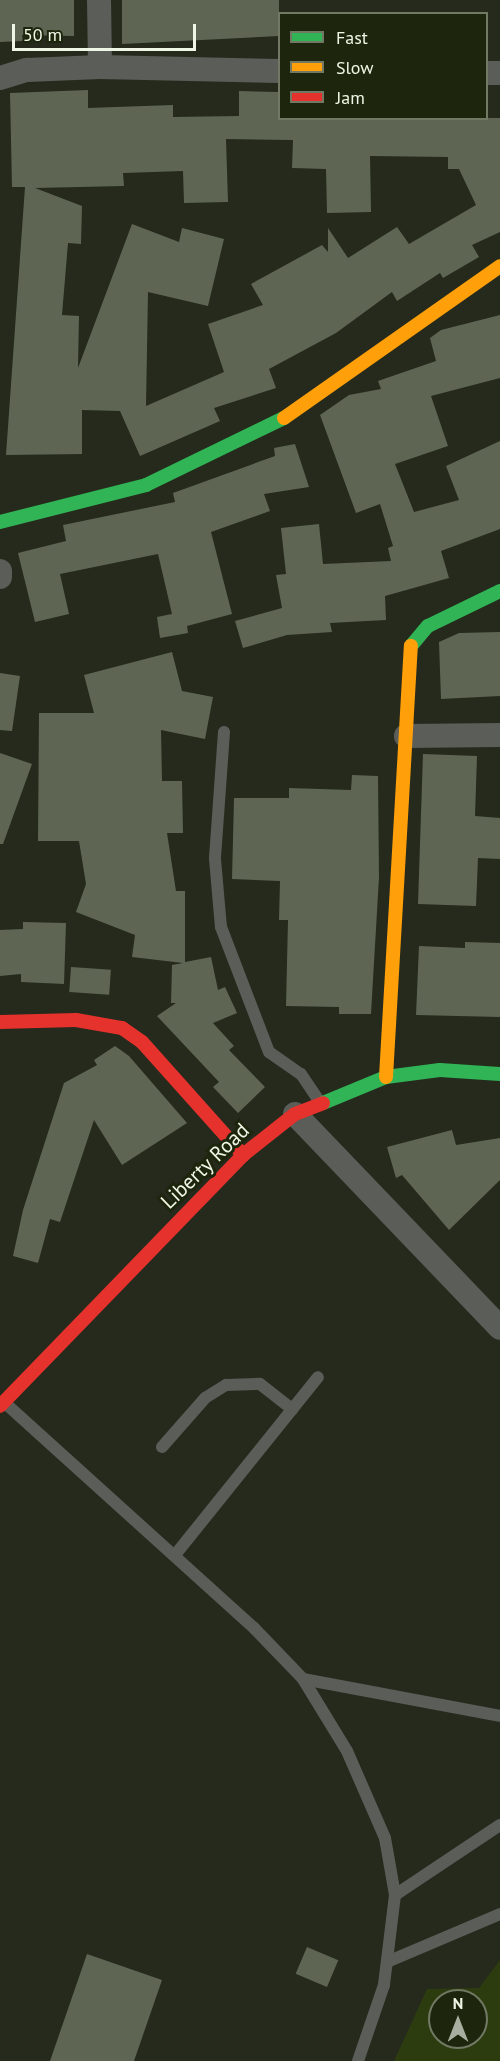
<!DOCTYPE html>
<style>
body{margin:0}
#map{position:relative;width:500px;height:2061px;overflow:hidden;background:#252a1d;font-family:"PT Sans",sans-serif}
div>[style]{position:absolute}
.green>*{inset:0;background:#2c3c0f}
.building>*{inset:0;background:#5e6653;transform-origin:0 0}
.lane>*{height:12px;margin:-6px;padding:0 6px;transform-origin:6px;border-radius:6px;background:#5b5d58}
.street>*{height:24px;margin:-12px;padding:0 12px;transform-origin:12px;border-radius:12px;background:#5b5d58}
.fast>*{height:14px;margin:-7px;padding:0 7px;transform-origin:7px;border-radius:7px;background:#30b455}
.slow>*{height:14px;margin:-7px;padding:0 7px;transform-origin:7px;border-radius:7px;background:#ff9f0a}
.jam>*{height:14px;margin:-7px;padding:0 7px;transform-origin:7px;border-radius:7px;background:#e5322d}
span{translate:-50% -50%;white-space:nowrap;text-align:center;line-height:1.15;-webkit-text-stroke:6px #1d260d;paint-order:stroke}
.street-label{font-size:21px;color:#eff6e6}
.legend{position:absolute;left:278px;top:12px;width:210px;height:108px;box-sizing:border-box;background:#1d260d;border:2px solid #717964;margin:0;padding:8px 10px;list-style:none;font-size:18px;color:#eff6e6}
.legend li{display:flex;align-items:center;gap:12px;height:30px}
.legend b{width:30px;border:2px solid #717964}
.north{position:absolute;left:428px;top:1989px;width:60px;height:60px;box-sizing:border-box;background:#1d260d;border:2px solid #717964;border-radius:50%;rotate:0deg;font-size:16px;font-weight:700;line-height:24px;text-align:center;color:#eff6e6}
.north::after{content:'';display:block;margin:auto;width:21px;height:27px;background:#a8afa0;clip-path:polygon(50% 0,100% 100%,50% 72%,0 100%)}
.scale{position:absolute;left:12px;top:24px;width:184px;height:27px;box-sizing:border-box;border:3px solid #eff6e6;border-top:0;padding-left:8px;font-size:18px;line-height:21px;white-space:nowrap;color:#eff6e6;-webkit-text-stroke:4px #1d260d;paint-order:stroke}
</style>
<div id="map">
<div class="green">
<i style="clip-path:polygon(evenodd,500px 1960px,500px 2061px,394px 2061px,427px 1989px,479px 1988px,500px 1960px,440px 2001px,476px 2001px,476px 2037px,440px 2037px,440px 2001px)"></i>
</div>
<div class="building">
<i style="clip-path:polygon(0 0,74px 0,74px 36px,22px 35px,23px 41px,0 42px)"></i>
<i style="clip-path:polygon(122px 0,279px 0,279px 36px,122px 44px)"></i>
<i style="clip-path:polygon(evenodd,88px 90px,88px 108px,173px 105px,173px 117px,239px 116px,239px 91px,279px 92px,279px 118px,500px 118px,500px 232px,472px 245px,479px 257px,443px 278px,440px 273px,397px 301px,392px 292px,336px 333px,269px 369px,276px 388px,214px 408px,220px 421px,140px 456px,120px 411px,82px 410px,82px 454px,6px 455px,25px 187px,12px 187px,10px 93px,88px 90px,226px 139px,293px 140px,292px 168px,326px 169px,327px 213px,371px 212px,370px 156px,448px 157px,448px 169px,459px 169px,476px 205px,409px 244px,397px 227px,348px 258px,328px 228px,328px 252px,322px 245px,251px 284px,263px 305px,208px 324px,224px 372px,146px 406px,148px 292px,208px 306px,224px 239px,182px 228px,179px 242px,132px 224px,78px 368px,79px 316px,62px 315px,68px 243px,81px 244px,82px 206px,35px 188px,124px 186px,123px 173px,183px 171px,184px 203px,228px 202px,226px 139px)"></i>
<i style="clip-path:polygon(500px 315px,500px 378px,431px 396px,448px 446px,395px 464px,414px 512px,459px 500px,446px 466px,500px 441px,500px 529px,441px 551px,449px 578px,385px 596px,386px 620px,330px 623px,332px 632px,287px 635px,243px 648px,235px 621px,282px 608px,276px 575px,286px 574px,281px 528px,319px 524px,323px 564px,391px 561px,388px 548px,393px 546px,380px 504px,356px 513px,320px 415px,349px 395px,381px 389px,378px 381px,436px 361px,430px 338px,441px 330px)"></i>
<i style="clip-path:polygon(295px 444px,309px 487px,264px 494px,270px 511px,211px 532px,232px 614px,187px 626px,188px 633px,160px 638px,157px 617px,172px 614px,158px 554px,60px 574px,69px 614px,35px 622px,18px 553px,66px 541px,63px 525px,175px 502px,173px 493px,275px 456px,274px 448px)"></i>
<i style="clip-path:polygon(500px 632px,500px 696px,441px 699px,439px 642px,459px 633px)"></i>
<i style="clip-path:polygon(172px 652px,182px 691px,213px 697px,205px 739px,161px 730px,162px 781px,182px 781px,183px 833px,167px 833px,176px 891px,185px 891px,185px 962px,211px 957px,218px 990px,225px 987px,237px 1013px,213px 1023px,234px 1046px,229px 1050px,265px 1087px,238px 1113px,213px 1087px,219px 1082px,157px 1016px,176px 1003px,171px 1003px,172px 965px,183px 963px,132px 957px,135px 935px,76px 912px,86px 884px,79px 841px,38px 841px,39px 713px,94px 713px,84px 675px)"></i>
<i style="clip-path:polygon(0 673px,20px 676px,12px 731px,0 730px)"></i>
<i style="clip-path:polygon(0 753px,32px 764px,3px 844px,0 844px)"></i>
<i style="clip-path:polygon(423px 754px,477px 756px,475px 816px,500px 818px,500px 859px,478px 858px,476px 906px,418px 904px)"></i>
<i style="clip-path:polygon(352px 775px,378px 776px,379px 877px,371px 1014px,339px 1014px,339px 1007px,286px 1006px,288px 920px,279px 920px,280px 881px,232px 879px,234px 798px,289px 798px,289px 788px,351px 790px)"></i>
<i style="clip-path:polygon(23px 922px,66px 923px,64px 984px,21px 982px,21px 974px,0 976px,0 930px,23px 929px)"></i>
<i style="clip-path:polygon(465px 942px,500px 943px,500px 1017px,416px 1015px,419px 946px,465px 948px)"></i>
<i style="left:71px;top:967px;width:40px;height:25px;rotate:4deg"></i>
<i style="clip-path:polygon(115px 1046px,129px 1056px,187px 1123px,122px 1165px,94px 1120px,60px 1222px,50px 1219px,38px 1263px,13px 1256px,23px 1210px,64px 1083px,97px 1065px,94px 1060px)"></i>
<i style="clip-path:polygon(452px 1130px,456px 1145px,500px 1138px,500px 1180px,449px 1230px,402px 1175px,396px 1178px,387px 1147px)"></i>
<i style="left:307px;top:1947px;width:34px;height:29px;rotate:23deg"></i>
<i style="clip-path:polygon(87px 1954px,162px 1980px,134px 2061px,50px 2061px)"></i>
</div>
<div class="lane">
<i style="left:224px;top:732px;width:127px;rotate:94.1deg"></i>
<i style="left:215px;top:859px;width:68px;rotate:85deg"></i>
<i style="left:221px;top:927px;width:134px;rotate:69deg"></i>
<i style="left:269px;top:1052px;width:39px;rotate:35deg"></i>
<i style="left:301px;top:1074px;width:32px;rotate:56deg"></i>
<i style="left:5px;top:1403px;width:336px;rotate:42.1deg"></i>
<i style="left:254px;top:1628px;width:71px;rotate:46.1deg"></i>
<i style="left:303px;top:1679px;width:84px;rotate:58.6deg"></i>
<i style="left:347px;top:1751px;width:95px;rotate:66.4deg"></i>
<i style="left:385px;top:1838px;width:58px;rotate:80deg"></i>
<i style="left:395px;top:1895px;width:91px;rotate:97deg"></i>
<i style="left:384px;top:1985px;width:80px;rotate:108.9deg"></i>
<i style="left:162px;top:1447px;width:65px;rotate:-48.7deg"></i>
<i style="left:205px;top:1398px;width:25px;rotate:-32deg"></i>
<i style="left:226px;top:1385px;width:34px;rotate:-2deg"></i>
<i style="left:260px;top:1384px;width:41px;rotate:38deg"></i>
<i style="left:175px;top:1555px;width:228px;rotate:-51.2deg"></i>
<i style="left:303px;top:1679px;width:200px;rotate:10.6deg"></i>
<i style="left:395px;top:1895px;width:126px;rotate:-33.7deg"></i>
<i style="left:387px;top:1962px;width:123px;rotate:-23deg"></i>
</div>
<div class="street">
<i style="left:99px;top:0;width:67px;rotate:89.1deg"></i>
<i style="left:486px;top:73px;width:14px"></i>
<i style="left:0;top:78px;width:28px;rotate:-17deg"></i>
<i style="left:27px;top:70px;width:73px;rotate:-2.4deg"></i>
<i style="left:100px;top:67px;width:180px;rotate:1.3deg"></i>
<i style="left:0;top:571px;width:6px;rotate:90deg"></i>
<i style="left:406px;top:736px;width:94px;rotate:-0.6deg"></i>
<i style="left:295px;top:1114px;width:296px;rotate:46.2deg"></i>
</div>
<div class="fast">
<i style="left:0;top:522px;width:151px;rotate:-14.2deg"></i>
<i style="left:146px;top:485px;width:153px;rotate:-25.9deg"></i>
<i style="left:411px;top:646px;width:26px;rotate:-50deg"></i>
<i style="left:428px;top:626px;width:80px;rotate:-25.9deg"></i>
<i style="left:323px;top:1103px;width:68px;rotate:-22.4deg"></i>
<i style="left:386px;top:1077px;width:54px;rotate:-7.4deg"></i>
<i style="left:440px;top:1070px;width:60px;rotate:3.8deg"></i>
</div>
<div class="slow">
<i style="left:284px;top:418px;width:264px;rotate:-35.1deg"></i>
<i style="left:386px;top:1077px;width:432px;rotate:-86.7deg"></i>
</div>
<div class="jam">
<i style="left:0;top:1022px;width:76px;rotate:-1.5deg"></i>
<i style="left:76px;top:1020px;width:47px;rotate:9.9deg"></i>
<i style="left:122px;top:1028px;width:24px;rotate:35deg"></i>
<i style="left:142px;top:1042px;width:152px;rotate:48.2deg"></i>
<i style="left:0;top:1406px;width:349px;rotate:-45.9deg"></i>
<i style="left:243px;top:1155px;width:66px;rotate:-38.3deg"></i>
<i style="left:295px;top:1114px;width:30px;rotate:-21deg"></i>
</div>
<div class="street-label">
<span style="left:205px;top:1166px;rotate:-44deg">Liberty Road</span>
</div>
<ul class="legend">
<li><b style="height:8px;background:#30b455"></b>Fast</li>
<li><b style="height:8px;background:#ff9f0a"></b>Slow</li>
<li><b style="height:8px;background:#e5322d"></b>Jam</li>
</ul>
<div class="north">N</div>
<div class="scale">50 m</div>
</div>
